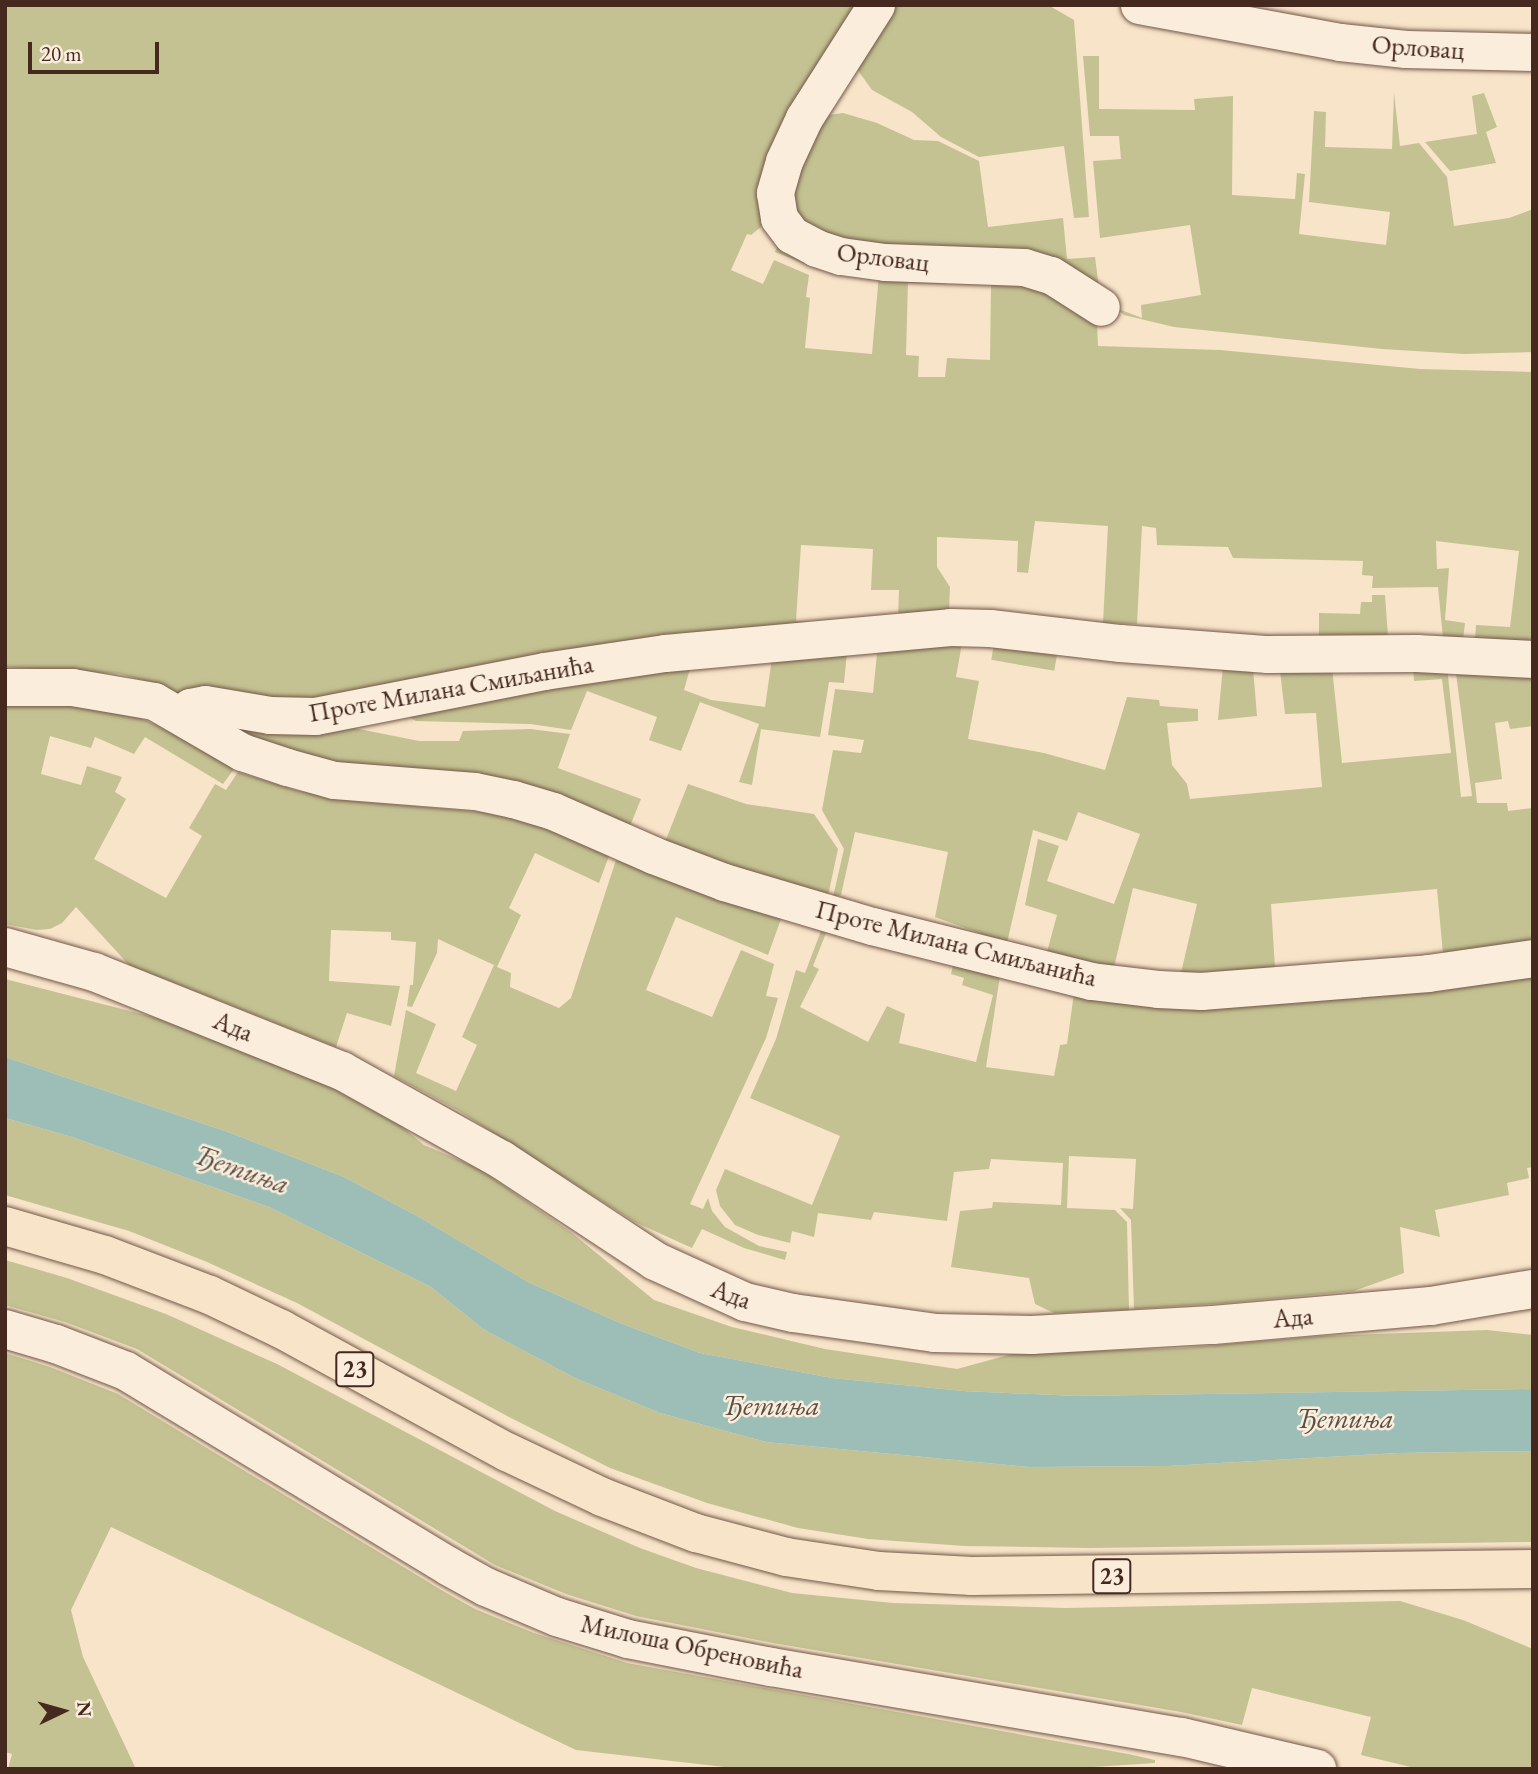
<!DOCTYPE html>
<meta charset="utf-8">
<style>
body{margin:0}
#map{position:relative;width:1538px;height:1774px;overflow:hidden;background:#f8e4c9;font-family:"EB Garamond",serif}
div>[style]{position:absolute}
.green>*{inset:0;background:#c4c292;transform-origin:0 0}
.water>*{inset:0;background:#9dbeb6}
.roads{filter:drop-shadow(0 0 2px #725749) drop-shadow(0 0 2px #725749)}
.street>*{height:37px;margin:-18.5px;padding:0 18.5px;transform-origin:18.5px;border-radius:18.5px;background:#faeddc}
.secondary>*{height:38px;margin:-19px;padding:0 19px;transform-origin:19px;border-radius:19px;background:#faeddc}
.primary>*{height:38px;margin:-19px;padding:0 19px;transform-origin:19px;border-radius:19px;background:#f8e4c9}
span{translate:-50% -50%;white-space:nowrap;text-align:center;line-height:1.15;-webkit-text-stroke:5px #faeddc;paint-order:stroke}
.shield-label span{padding:2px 5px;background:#faeddc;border:2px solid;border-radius:5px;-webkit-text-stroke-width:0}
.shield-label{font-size:24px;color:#45281e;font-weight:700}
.street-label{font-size:26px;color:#45281e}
.water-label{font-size:28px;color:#5b4e44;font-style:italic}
.frame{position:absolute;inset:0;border:7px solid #45281e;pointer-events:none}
.north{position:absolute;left:28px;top:1676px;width:70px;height:70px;-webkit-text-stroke:5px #faeddc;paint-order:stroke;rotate:85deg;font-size:19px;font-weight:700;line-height:28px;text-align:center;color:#45281e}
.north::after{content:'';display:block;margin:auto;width:24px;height:32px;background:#45281e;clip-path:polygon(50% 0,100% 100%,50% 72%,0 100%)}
.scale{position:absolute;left:28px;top:42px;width:131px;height:32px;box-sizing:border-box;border:4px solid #45281e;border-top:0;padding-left:9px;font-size:21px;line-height:24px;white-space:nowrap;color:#45281e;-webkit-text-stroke:5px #faeddc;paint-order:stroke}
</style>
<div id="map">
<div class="green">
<i style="clip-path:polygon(5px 5px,865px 5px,766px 185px,761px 227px,751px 235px,747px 234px,731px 270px,763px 284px,774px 260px,809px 275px,806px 297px,810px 298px,805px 348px,872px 354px,879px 274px,818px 269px,775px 252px,780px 241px,946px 273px,945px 284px,908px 283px,906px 355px,919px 356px,918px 377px,945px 377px,947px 358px,990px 360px,991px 285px,956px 284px,957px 274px,1035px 279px,1097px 322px,1098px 346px,1220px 350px,1420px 369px,1533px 372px,1533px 644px,1475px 640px,1476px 625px,1510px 627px,1519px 551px,1436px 541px,1437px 569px,1449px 568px,1445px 620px,1465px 623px,1463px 640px,1443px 638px,1438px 587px,1372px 588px,1373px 576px,1362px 575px,1363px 561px,1233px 558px,1228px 547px,1157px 545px,1156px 528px,1142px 526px,1137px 624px,1103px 623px,1108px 526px,1035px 521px,1028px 573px,1017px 572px,1018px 541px,937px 537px,937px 567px,950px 587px,949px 612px,898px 618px,899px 590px,871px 590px,873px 549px,801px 545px,796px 621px,811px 622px,317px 702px,195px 691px,176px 694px,157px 684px,120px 674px,5px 667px)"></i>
<i style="clip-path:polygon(885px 5px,1048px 5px,1074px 20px,1089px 217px,1074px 218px,1064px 146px,979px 157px,941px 137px,912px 112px,872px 90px,854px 65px)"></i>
<i style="clip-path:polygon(1083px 56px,1099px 56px,1099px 109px,1195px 110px,1194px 99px,1233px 96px,1232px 195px,1295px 199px,1297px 173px,1305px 174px,1299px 234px,1386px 245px,1390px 212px,1309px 202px,1314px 111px,1326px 112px,1325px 147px,1392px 149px,1394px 93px,1400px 146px,1419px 143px,1447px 177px,1454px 226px,1509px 218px,1533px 209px,1533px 352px,1464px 354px,1382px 349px,1174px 327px,1124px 315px,1116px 308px,1142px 318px,1141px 305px,1201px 295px,1190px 225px,1100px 238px,1093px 161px,1121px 159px,1119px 136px,1090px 136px)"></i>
<i style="clip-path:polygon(1484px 93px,1497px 127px,1486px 132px,1496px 163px,1450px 171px,1425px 142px,1477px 134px,1472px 96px)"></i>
<i style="clip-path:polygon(843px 113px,877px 123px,914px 140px,938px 141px,979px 161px,988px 227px,1063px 218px,1067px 259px,1095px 257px,1099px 288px,895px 253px,803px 230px,789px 186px,822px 116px)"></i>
<i style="clip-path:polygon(1372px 595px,1385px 595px,1388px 637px,1319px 638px,1319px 613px,1360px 614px,1361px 602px,1372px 602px)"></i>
<i style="clip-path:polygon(962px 643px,956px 677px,979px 681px,968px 739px,1044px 753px,1105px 770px,1127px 697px,1159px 700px,1160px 706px,1198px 709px,1198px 721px,1167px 723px,1172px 765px,1187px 784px,1190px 799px,1322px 787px,1316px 713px,1285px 714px,1280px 671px,1332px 667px,1342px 763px,1451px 753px,1442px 679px,1414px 681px,1413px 667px,1447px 667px,1461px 797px,1472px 796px,1455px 666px,1533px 672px,1533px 726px,1510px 729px,1508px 721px,1495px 723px,1502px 779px,1475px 783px,1477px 803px,1507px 803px,1508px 811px,1533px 808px,1533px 941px,1443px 954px,1437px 889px,1271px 904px,1275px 968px,1181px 973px,1197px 904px,1133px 888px,1114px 967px,1047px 952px,1057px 915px,1025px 905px,1038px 839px,1059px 846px,1047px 881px,1114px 904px,1140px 834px,1078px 812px,1067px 841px,1033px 830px,1007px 943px,935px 917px,948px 852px,855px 832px,841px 895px,833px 897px,844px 849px,822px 810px,833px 750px,861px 753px,864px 740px,828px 735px,835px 689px,873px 693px,877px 654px,881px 649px)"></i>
<i style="left:994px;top:644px;width:64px;height:16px;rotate:10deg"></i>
<i style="clip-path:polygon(847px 652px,844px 683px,829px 682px,820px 737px,761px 729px,752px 785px,739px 782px,759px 724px,700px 702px,681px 751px,649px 740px,657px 717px,587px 691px,571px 730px,530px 724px,416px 721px,407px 716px,545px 686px,691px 665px,684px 690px,711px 700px,765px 707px,772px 658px)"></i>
<i style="clip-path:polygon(1223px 666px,1253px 668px,1257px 716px,1218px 720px)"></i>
<i style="clip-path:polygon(5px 705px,64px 705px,133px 715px,184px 737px,234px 769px,223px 784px,145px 737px,134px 754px,95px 737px,91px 748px,50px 736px,41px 774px,81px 785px,87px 766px,122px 777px,115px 792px,126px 799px,94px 859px,166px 898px,202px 836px,189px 828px,215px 784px,226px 790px,238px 772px,298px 791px,354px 801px,494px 813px,543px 825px,609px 856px,599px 883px,535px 853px,509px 908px,521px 915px,497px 967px,511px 973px,510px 987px,559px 1008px,571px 998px,616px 860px,781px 919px,768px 955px,676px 917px,646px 990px,712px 1017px,741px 950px,774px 964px,766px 996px,778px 998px,766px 1038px,690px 1204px,703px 1209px,708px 1198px,712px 1211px,725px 1227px,759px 1246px,787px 1252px,785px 1260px,744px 1248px,702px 1229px,692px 1248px,635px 1222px,459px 1111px,394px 1076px,406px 1010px,436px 1024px,416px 1073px,456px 1091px,477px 1045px,462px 1037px,494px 965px,438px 939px,437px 953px,412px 1007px,407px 1006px,410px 985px,413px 985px,416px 942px,391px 940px,391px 932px,331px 930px,329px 981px,400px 986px,391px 1026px,347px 1013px,336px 1047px,129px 965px,76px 907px,62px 923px,50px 929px,37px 930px,5px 924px)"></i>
<i style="clip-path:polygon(228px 722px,349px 727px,419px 741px,459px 741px,463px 731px,530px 729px,570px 734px,558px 768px,641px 799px,630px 826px,343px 765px,259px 740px)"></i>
<i style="clip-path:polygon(688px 784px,746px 804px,814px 814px,838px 849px,828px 896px,729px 866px,665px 842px)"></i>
<i style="clip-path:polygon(821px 931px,826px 933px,813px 966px,819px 969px,800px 1007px,868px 1042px,887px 1006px,905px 1014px,899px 1043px,976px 1062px,993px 995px,962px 985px,964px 978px,951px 974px,953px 965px,1000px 976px,986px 1067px,1054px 1076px,1060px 1045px,1067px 1044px,1074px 993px,1140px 1005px,1181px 1009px,1421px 992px,1533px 976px,1533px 1167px,1527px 1168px,1529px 1178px,1507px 1183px,1509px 1195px,1435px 1210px,1440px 1237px,1400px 1227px,1404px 1273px,1354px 1291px,1227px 1303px,1134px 1309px,1131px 1220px,1120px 1208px,1133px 1209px,1136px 1159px,1069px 1156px,1067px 1208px,1115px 1210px,1127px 1222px,1129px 1310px,1054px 1313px,1035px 1304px,1029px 1278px,951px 1267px,960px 1211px,992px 1208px,993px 1202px,1061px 1205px,1063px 1163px,991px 1159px,989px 1169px,954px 1172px,947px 1221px,874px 1212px,871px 1220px,818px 1213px,814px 1237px,792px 1231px,790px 1243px,758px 1235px,735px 1225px,720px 1206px,716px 1190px,725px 1169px,812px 1205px,840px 1136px,750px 1098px,776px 1039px,796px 970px,805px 973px)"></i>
<i style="clip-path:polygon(5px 979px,157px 1018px,329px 1086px,401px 1126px,424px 1145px,480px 1169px,572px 1233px,654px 1300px,732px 1327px,825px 1349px,957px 1369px,1012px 1354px,1181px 1348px,1322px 1336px,1487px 1330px,1533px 1335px,1533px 1389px,1077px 1396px,963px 1391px,832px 1378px,700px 1353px,620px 1323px,528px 1282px,419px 1217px,344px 1177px,228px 1132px,5px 1057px)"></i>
<i style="clip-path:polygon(5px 1118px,72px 1137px,269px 1207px,431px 1287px,483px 1329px,575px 1378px,660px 1413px,766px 1442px,1029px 1467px,1168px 1466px,1398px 1453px,1533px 1451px,1533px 1542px,1090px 1548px,964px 1546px,868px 1539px,798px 1528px,707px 1503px,610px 1468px,509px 1417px,297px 1303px,207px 1262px,129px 1231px,5px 1195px)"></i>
<i style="clip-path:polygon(5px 1260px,67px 1278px,166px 1314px,277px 1364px,555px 1511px,640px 1548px,696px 1568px,792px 1593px,893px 1603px,1066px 1608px,1400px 1601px,1463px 1620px,1533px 1649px,1533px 1769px,1419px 1769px,1361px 1755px,1371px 1717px,1252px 1688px,1242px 1725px,1181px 1712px,773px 1643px,636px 1616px,566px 1594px,495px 1565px,137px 1349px,65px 1322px,5px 1305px)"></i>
<i style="clip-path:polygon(5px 1353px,50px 1367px,118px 1394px,443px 1591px,475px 1609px,534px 1633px,627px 1663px,1128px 1754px,1155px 1760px,1155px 1763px,1062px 1769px,742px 1769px,576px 1750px,111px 1527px,71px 1610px,83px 1657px,136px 1769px,8px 1769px,12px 1754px,5px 1752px)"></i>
</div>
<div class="water">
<i style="clip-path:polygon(5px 1057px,228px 1132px,344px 1177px,419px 1217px,528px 1282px,620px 1323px,700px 1353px,832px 1378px,963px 1391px,1077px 1396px,1533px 1389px,1533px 1451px,1398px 1453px,1168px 1466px,1029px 1467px,766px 1442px,660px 1413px,575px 1378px,483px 1329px,431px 1287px,269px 1207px,72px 1137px,5px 1118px)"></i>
</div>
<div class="roads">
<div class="street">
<i style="left:876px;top:5px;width:134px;rotate:122.5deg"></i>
<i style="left:804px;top:118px;width:47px;rotate:114.9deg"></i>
<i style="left:784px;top:161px;width:33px;rotate:106deg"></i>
<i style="left:775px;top:193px;width:25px;rotate:81deg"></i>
<i style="left:779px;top:218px;width:21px;rotate:53deg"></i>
<i style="left:792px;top:235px;width:27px;rotate:28deg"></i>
<i style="left:816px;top:248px;width:26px;rotate:18deg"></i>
<i style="left:841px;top:256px;width:44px;rotate:7.8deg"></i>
<i style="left:885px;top:262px;width:139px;rotate:2.1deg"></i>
<i style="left:1024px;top:267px;width:28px;rotate:17deg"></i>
<i style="left:1051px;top:275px;width:59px;rotate:32.6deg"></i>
<i style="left:1139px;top:5px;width:204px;rotate:10.4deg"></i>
<i style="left:1340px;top:42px;width:66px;rotate:6.1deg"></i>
<i style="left:1406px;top:49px;width:127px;rotate:1.4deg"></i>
<i style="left:5px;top:687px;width:67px"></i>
<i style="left:72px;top:687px;width:83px;rotate:9.7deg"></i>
<i style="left:154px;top:701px;width:102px;rotate:30.1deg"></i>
<i style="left:242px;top:752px;width:47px;rotate:18.4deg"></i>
<i style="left:287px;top:767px;width:49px;rotate:15.5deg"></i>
<i style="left:334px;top:780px;width:141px;rotate:4.5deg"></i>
<i style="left:475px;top:791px;width:39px;rotate:12deg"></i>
<i style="left:513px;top:799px;width:42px;rotate:16.7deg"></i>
<i style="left:553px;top:811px;width:109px;rotate:23.7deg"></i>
<i style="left:653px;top:855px;width:76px;rotate:20.8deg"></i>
<i style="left:724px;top:882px;width:154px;rotate:16.6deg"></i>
<i style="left:872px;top:926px;width:226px;rotate:14.1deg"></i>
<i style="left:1091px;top:981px;width:67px;rotate:6.8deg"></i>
<i style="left:1158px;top:989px;width:43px;rotate:2.7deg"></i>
<i style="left:1201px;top:991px;width:228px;rotate:-4.5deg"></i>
<i style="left:1428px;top:973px;width:106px;rotate:-8.1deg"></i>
<i style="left:182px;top:715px;width:11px;rotate:-45deg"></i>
<i style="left:190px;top:707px;width:15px;rotate:-11deg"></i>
<i style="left:205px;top:704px;width:66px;rotate:9.6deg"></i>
<i style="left:270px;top:715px;width:45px;rotate:1.3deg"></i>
<i style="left:315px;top:716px;width:233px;rotate:-11.1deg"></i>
<i style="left:544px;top:671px;width:122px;rotate:-8.5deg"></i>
<i style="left:665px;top:653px;width:286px;rotate:-5.2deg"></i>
<i style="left:950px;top:627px;width:40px;rotate:1.4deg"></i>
<i style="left:990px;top:628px;width:131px;rotate:6.6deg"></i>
<i style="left:1120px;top:643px;width:148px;rotate:4.3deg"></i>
<i style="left:1268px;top:654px;width:148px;rotate:-0.4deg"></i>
<i style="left:1416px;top:653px;width:117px;rotate:2.9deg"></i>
</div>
<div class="secondary">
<i style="left:5px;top:947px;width:92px;rotate:15.7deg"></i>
<i style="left:94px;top:972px;width:267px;rotate:21.8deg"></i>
<i style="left:342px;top:1071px;width:183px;rotate:29.1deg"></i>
<i style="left:502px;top:1160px;width:183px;rotate:33.4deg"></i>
<i style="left:655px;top:1261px;width:99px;rotate:24.5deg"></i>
<i style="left:745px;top:1302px;width:49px;rotate:12.9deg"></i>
<i style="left:793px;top:1313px;width:143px;rotate:8deg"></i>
<i style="left:935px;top:1333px;width:97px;rotate:1.2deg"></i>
<i style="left:1032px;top:1335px;width:181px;rotate:-3.2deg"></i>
<i style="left:1213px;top:1325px;width:219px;rotate:-5deg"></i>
<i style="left:1431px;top:1306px;width:103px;rotate:-9.5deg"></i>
<i style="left:5px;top:1329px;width:53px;rotate:16.4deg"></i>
<i style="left:56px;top:1344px;width:75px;rotate:21.1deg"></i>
<i style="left:126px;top:1371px;width:376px;rotate:31.2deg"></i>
<i style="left:448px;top:1566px;width:43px;rotate:28.9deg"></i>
<i style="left:486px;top:1587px;width:77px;rotate:22.9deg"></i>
<i style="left:557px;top:1617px;width:74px;rotate:17.2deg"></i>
<i style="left:628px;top:1639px;width:146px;rotate:11.1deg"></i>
<i style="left:771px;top:1667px;width:417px;rotate:9.7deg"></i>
<i style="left:1182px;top:1737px;width:139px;rotate:13.3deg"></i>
</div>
<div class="primary">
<i style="left:5px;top:1226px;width:104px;rotate:16.2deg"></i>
<i style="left:105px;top:1255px;width:112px;rotate:20.9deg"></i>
<i style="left:210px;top:1295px;width:79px;rotate:25.6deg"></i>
<i style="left:281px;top:1329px;width:257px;rotate:28.6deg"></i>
<i style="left:507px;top:1452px;width:105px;rotate:25.3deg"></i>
<i style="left:602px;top:1497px;width:101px;rotate:21deg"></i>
<i style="left:696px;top:1533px;width:93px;rotate:14.9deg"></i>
<i style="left:786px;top:1557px;width:94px;rotate:8.6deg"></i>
<i style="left:879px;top:1571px;width:93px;rotate:3.1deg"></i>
<i style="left:972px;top:1576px;width:561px;rotate:-0.71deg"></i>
</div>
</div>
<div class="shield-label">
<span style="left:355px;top:1369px">23</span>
<span style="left:1112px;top:1576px">23</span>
</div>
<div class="street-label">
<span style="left:1418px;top:48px;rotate:4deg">Орловац</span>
<span style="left:883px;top:258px;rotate:7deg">Орловац</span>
<span style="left:451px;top:689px;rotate:-10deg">Проте Милана Смиљанића</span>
<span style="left:956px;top:944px;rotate:14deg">Проте Милана Смиљанића</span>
<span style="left:233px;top:1027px;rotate:22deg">Ада</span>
<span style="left:731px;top:1295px;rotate:20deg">Ада</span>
<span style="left:1293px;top:1318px;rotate:-5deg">Ада</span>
<span style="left:692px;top:1647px;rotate:12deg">Милоша Обреновића</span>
</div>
<div class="water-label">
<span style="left:242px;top:1169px;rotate:19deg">Ђетиња</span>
<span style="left:771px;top:1405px">Ђетиња</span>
<span style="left:1345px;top:1418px">Ђетиња</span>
</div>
<div class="frame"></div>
<div class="north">N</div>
<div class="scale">20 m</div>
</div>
